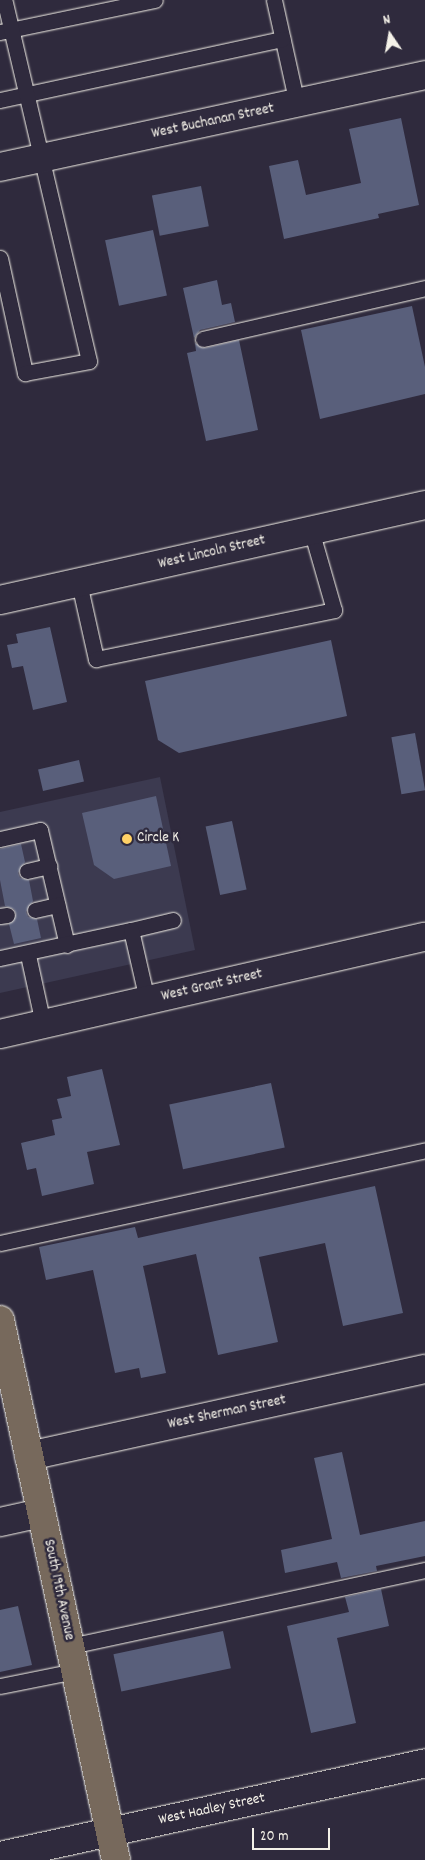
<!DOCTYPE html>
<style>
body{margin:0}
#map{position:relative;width:425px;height:1860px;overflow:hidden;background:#2f2a3d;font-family:Dekko,sans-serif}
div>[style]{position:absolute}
.built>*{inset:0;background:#3c3a50}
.building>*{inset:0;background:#595f7b;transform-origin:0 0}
.roads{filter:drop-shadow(0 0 1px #f4f1e8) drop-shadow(0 0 1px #f4f1e8)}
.service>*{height:15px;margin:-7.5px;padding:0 7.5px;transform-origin:7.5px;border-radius:7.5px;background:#2f2a3d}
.minor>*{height:28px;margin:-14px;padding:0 14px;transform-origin:14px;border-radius:14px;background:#2f2a3d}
.secondary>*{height:28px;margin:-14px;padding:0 14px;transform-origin:14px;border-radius:14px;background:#2f2a3d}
.primary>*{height:28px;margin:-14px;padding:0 14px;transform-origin:14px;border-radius:14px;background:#77695c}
.dots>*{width:14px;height:14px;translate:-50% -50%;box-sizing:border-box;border:2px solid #2f2a3d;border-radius:50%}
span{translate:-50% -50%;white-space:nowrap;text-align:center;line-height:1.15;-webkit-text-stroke:5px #2f2a3d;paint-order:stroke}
.street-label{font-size:15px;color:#f4f1e8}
.poi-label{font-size:15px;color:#f4f1e8}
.left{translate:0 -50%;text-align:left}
.north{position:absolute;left:365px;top:10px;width:50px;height:50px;-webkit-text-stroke:4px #2f2a3d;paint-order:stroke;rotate:348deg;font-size:14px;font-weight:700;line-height:20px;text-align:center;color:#f4f1e8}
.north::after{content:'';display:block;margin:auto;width:18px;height:22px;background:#f4f1e8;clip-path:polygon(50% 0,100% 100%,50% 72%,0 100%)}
.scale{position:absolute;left:252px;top:1828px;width:78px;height:22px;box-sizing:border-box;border:2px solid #f4f1e8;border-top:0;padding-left:6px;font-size:15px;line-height:18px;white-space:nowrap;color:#f4f1e8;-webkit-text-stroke:4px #2f2a3d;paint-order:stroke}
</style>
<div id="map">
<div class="built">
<i style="clip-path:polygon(160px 777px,195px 950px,0 993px,0 812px)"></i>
</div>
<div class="building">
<i style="clip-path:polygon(401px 118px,419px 205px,378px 214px,379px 218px,284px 239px,269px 166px,298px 160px,306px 195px,361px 183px,349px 129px)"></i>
<i style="left:201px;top:186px;width:41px;height:50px;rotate:79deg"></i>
<i style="left:153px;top:230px;width:67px;height:49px;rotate:78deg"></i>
<i style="clip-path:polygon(217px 280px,222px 305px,231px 303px,235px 322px,200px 330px,194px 338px,183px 288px)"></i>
<i style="clip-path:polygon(412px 306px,425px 367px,425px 394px,320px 419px,301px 330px)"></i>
<i style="clip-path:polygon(239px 340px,258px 430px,206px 441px,187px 353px,196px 351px,195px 343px,205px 348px)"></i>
<i style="clip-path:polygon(50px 627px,67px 702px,33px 710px,23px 666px,12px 668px,7px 645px,18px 643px,16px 634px)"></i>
<i style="clip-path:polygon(331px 640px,347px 716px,179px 753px,158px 740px,145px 681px)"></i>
<i style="left:415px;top:733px;width:58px;height:24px;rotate:80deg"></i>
<i style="left:79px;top:760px;width:22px;height:42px;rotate:77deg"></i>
<i style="clip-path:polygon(156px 796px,171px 866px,114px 879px,94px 865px,82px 813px)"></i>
<i style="left:232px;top:821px;width:70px;height:27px;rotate:78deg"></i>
<i style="clip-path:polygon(21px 844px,25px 862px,18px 873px,20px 878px,29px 880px,33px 901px,26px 912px,28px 917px,37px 919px,41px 938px,14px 944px,9px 924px,16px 914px,14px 909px,5px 906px,0 880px,0 849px)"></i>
<i style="clip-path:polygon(102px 1069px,120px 1145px,87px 1152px,94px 1184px,42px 1196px,36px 1168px,27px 1170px,21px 1143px,55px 1135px,52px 1120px,62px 1118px,57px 1099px,71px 1096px,67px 1077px)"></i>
<i style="left:271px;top:1083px;width:66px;height:104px;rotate:78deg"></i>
<i style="clip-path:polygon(375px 1186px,403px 1313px,343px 1326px,325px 1243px,259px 1257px,278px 1342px,218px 1355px,196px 1254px,143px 1266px,166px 1373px,141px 1378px,139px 1368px,115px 1373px,93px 1270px,46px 1280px,39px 1247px,135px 1227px,138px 1238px)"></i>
<i style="clip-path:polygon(342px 1452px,360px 1535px,425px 1521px,425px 1556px,376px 1566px,377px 1571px,341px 1578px,337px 1562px,285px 1573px,281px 1550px,332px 1539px,314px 1458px)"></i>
<i style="clip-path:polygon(381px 1589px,389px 1626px,337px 1638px,356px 1723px,311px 1733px,287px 1626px,349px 1612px,345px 1597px)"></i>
<i style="clip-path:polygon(18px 1606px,32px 1665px,0 1672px,0 1610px)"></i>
<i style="left:223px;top:1631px;width:38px;height:112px;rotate:78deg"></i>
</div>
<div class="roads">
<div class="service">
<i style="left:274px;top:0;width:107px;rotate:77.5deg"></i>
<i style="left:0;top:32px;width:158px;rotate:-11.7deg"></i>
<i style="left:0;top:100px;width:289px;rotate:-12.2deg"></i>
<i style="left:0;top:258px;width:118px;rotate:77.7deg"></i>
<i style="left:25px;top:373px;width:65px;rotate:-10.6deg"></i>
<i style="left:89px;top:361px;width:371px;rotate:-103.2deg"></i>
<i style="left:203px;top:339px;width:228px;rotate:-12.9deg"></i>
<i style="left:79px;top:583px;width:78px;rotate:77.4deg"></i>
<i style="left:96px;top:659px;width:243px;rotate:-11.6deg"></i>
<i style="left:334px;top:610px;width:83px;rotate:-106deg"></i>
<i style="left:0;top:839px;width:41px;rotate:-12.7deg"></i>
<i style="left:40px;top:830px;width:118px;rotate:76.8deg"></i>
<i style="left:27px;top:871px;width:23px;rotate:-13deg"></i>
<i style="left:35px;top:910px;width:23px;rotate:-13deg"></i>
<i style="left:0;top:916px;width:7px;rotate:-8deg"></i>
<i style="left:131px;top:930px;width:43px;rotate:-13.4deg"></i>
<i style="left:28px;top:955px;width:71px;rotate:77.7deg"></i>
<i style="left:0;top:958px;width:134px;rotate:-12.1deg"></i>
<i style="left:131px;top:930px;width:72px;rotate:77.1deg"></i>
<i style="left:0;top:1243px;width:435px;rotate:-12.3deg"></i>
<i style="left:70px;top:1646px;width:363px;rotate:-12.1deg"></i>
<i style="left:0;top:1686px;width:76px;rotate:-11.3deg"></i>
</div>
<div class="minor">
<i style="left:0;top:167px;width:435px;rotate:-12.2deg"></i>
<i style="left:0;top:600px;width:435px;rotate:-12.6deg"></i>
<i style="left:29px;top:1456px;width:405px;rotate:-12.4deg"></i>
<i style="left:0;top:1522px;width:42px;rotate:-12.4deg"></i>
<i style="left:0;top:1856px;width:435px;rotate:-12.3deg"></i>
</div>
<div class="secondary">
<i style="left:0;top:1034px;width:436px;rotate:-12.9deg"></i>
</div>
<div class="primary">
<i style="left:0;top:1320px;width:552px;rotate:77.88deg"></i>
</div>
</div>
<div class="dots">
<i style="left:127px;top:839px;background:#ffd166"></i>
</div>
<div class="street-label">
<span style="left:213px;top:122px;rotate:-12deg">West Buchanan Street</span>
<span style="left:212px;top:553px;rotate:-13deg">West Lincoln Street</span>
<span style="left:212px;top:986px;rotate:-13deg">West Grant Street</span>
<span style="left:227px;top:1413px;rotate:-12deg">West Sherman Street</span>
<span style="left:58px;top:1590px;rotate:78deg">South 19th Avenue</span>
<span style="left:212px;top:1810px;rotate:-12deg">West Hadley Street</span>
</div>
<div class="poi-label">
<span class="left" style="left:137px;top:839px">Circle K</span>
</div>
<div class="north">N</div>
<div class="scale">20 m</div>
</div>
